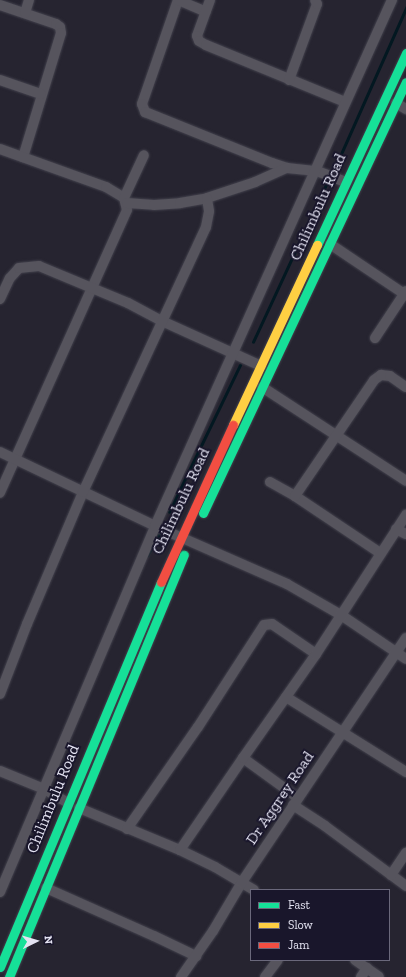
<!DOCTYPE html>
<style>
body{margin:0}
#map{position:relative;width:406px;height:977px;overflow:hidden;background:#262430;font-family:"Zilla Slab",serif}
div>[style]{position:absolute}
.stream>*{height:2.5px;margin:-1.25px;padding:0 1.25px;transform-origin:1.25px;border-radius:1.25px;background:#031821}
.roads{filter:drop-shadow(0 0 1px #42414c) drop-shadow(0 0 1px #42414c)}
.street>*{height:10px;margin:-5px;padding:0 5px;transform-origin:5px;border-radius:5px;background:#56545d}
.fast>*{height:9px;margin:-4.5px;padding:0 4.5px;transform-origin:4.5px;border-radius:4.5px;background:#16e098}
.slow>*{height:9px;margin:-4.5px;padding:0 4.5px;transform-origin:4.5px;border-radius:4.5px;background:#ffcf43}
.jam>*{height:9px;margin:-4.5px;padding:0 4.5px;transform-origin:4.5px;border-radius:4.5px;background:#f24e42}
span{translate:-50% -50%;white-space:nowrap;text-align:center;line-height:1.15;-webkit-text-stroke:4px #19162b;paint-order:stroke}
.street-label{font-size:16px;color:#e4e3f2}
.legend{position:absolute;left:250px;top:889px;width:140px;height:72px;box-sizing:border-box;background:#19162b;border:1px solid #6a687b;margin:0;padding:5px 7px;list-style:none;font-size:12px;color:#e4e3f2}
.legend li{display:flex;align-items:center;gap:8px;height:20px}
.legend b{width:20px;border:1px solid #6a687b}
.north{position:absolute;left:16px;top:921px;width:40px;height:40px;-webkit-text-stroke:3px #19162b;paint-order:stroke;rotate:85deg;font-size:11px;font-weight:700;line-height:16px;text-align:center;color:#e4e3f2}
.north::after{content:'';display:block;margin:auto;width:14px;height:18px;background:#e4e3f2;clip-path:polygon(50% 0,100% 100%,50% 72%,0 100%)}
</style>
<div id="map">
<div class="stream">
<i style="left:337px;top:163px;width:170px;rotate:-66deg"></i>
<i style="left:253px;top:342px;width:173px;rotate:-65.1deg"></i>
<i style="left:169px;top:512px;width:163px;rotate:-64.2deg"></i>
<i style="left:147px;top:556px;width:25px;rotate:-61deg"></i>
</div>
<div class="roads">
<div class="street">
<i style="left:178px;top:0;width:110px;rotate:109.1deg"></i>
<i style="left:142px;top:104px;width:9px;rotate:69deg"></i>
<i style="left:145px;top:112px;width:137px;rotate:21.9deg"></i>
<i style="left:272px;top:163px;width:16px;rotate:18deg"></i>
<i style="left:287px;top:168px;width:30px;rotate:6deg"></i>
<i style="left:317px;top:171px;width:30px;rotate:21deg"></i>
<i style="left:178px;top:0;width:30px;rotate:23deg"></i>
<i style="left:210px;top:0;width:38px;rotate:110deg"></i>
<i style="left:197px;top:36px;width:5px;rotate:68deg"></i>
<i style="left:199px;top:41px;width:8px;rotate:30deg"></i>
<i style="left:206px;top:45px;width:150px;rotate:22.3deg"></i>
<i style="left:0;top:5px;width:59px;rotate:18.7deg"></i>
<i style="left:56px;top:24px;width:5px;rotate:37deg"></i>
<i style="left:60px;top:27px;width:6px;rotate:81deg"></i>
<i style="left:61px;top:33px;width:130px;rotate:107deg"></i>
<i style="left:25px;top:13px;width:14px;rotate:-73deg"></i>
<i style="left:0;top:80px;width:43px;rotate:18.9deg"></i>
<i style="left:289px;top:80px;width:81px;rotate:-69.8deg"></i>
<i style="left:317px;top:4px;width:4px;rotate:-117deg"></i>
<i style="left:396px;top:103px;width:12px;rotate:31deg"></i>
<i style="left:0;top:149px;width:113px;rotate:19.7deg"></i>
<i style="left:106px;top:187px;width:21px;rotate:31deg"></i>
<i style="left:124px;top:198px;width:12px;rotate:76deg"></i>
<i style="left:127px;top:210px;width:310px;rotate:114.2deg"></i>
<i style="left:124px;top:198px;width:47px;rotate:-65.1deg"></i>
<i style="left:127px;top:203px;width:27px;rotate:4deg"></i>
<i style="left:154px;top:205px;width:26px;rotate:-4deg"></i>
<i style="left:180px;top:203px;width:27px;rotate:-10deg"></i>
<i style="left:207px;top:198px;width:51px;rotate:-18.4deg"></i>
<i style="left:255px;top:182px;width:35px;rotate:-24deg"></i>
<i style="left:330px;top:244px;width:92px;rotate:33.9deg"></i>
<i style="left:0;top:299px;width:23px;rotate:-65deg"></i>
<i style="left:10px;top:278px;width:13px;rotate:-48deg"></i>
<i style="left:19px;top:268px;width:20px;rotate:-6deg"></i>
<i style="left:39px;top:266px;width:96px;rotate:22.6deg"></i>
<i style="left:128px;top:303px;width:38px;rotate:28deg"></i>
<i style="left:162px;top:321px;width:109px;rotate:24.4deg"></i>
<i style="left:375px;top:338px;width:56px;rotate:-56.6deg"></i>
<i style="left:262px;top:387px;width:172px;rotate:33.1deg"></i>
<i style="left:0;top:452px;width:172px;rotate:25.5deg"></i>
<i style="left:155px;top:526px;width:144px;rotate:23.7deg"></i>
<i style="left:287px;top:584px;width:62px;rotate:29.9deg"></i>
<i style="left:341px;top:615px;width:78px;rotate:34.1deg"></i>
<i style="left:270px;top:482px;width:29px;rotate:29deg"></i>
<i style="left:295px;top:496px;width:102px;rotate:33.8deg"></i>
<i style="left:295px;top:496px;width:140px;rotate:-55.7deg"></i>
<i style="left:374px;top:380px;width:9px;rotate:-36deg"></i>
<i style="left:381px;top:375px;width:9px;rotate:6deg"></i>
<i style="left:390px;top:376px;width:19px;rotate:35deg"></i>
<i style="left:396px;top:529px;width:11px;rotate:27deg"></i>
<i style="left:0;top:694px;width:75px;rotate:-68.9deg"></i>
<i style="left:27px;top:624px;width:143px;rotate:-67deg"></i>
<i style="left:83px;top:492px;width:292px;rotate:-65.1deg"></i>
<i style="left:206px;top:227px;width:16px;rotate:-79deg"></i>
<i style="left:209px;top:211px;width:13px;rotate:-99deg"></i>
<i style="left:286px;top:697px;width:142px;rotate:32deg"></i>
<i style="left:243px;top:758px;width:68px;rotate:36deg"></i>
<i style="left:0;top:771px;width:48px;rotate:22.2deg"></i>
<i style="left:44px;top:789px;width:28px;rotate:30deg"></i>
<i style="left:293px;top:805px;width:38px;rotate:33deg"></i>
<i style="left:325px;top:826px;width:101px;rotate:36.5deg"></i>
<i style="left:79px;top:808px;width:109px;rotate:22.6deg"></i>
<i style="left:180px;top:850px;width:39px;rotate:26deg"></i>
<i style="left:215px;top:867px;width:45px;rotate:30.5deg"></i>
<i style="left:127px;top:829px;width:124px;rotate:-55.2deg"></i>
<i style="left:198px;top:727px;width:121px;rotate:-57.1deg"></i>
<i style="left:264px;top:625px;width:8px;rotate:-7deg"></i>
<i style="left:272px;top:624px;width:53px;rotate:34.3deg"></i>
<i style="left:180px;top:850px;width:112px;rotate:-55.6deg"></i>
<i style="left:243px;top:758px;width:127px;rotate:-54.9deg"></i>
<i style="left:316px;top:654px;width:166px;rotate:-57.1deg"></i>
<i style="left:391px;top:875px;width:27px;rotate:-56deg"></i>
<i style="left:46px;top:888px;width:118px;rotate:24deg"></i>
<i style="left:154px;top:936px;width:47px;rotate:25.5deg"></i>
<i style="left:0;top:892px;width:397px;rotate:-67deg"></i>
<i style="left:155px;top:526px;width:577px;rotate:-65.75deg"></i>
<i style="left:355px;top:960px;width:29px;rotate:35deg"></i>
<i style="left:181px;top:977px;width:56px;rotate:-55.2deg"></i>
<i style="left:213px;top:931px;width:57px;rotate:-59.4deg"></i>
<i style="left:242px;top:882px;width:294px;rotate:-56.1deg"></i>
<i style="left:265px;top:977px;width:21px;rotate:-53deg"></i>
<i style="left:361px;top:977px;width:11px;rotate:-56deg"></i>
</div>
<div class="fast">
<i style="left:317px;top:245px;width:212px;rotate:-65.1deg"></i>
<i style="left:203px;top:513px;width:476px;rotate:-64.8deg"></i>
<i style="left:0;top:967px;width:417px;rotate:-67.3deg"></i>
<i style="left:9px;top:977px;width:457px;rotate:-67.5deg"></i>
</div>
<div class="slow">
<i style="left:233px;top:425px;width:199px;rotate:-65deg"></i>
</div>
<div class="jam">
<i style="left:161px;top:582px;width:173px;rotate:-65.4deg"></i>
</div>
</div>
<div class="street-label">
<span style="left:318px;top:207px;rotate:-66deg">Chilimbulu Road</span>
<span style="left:181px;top:501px;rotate:-65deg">Chilimbulu Road</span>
<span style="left:280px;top:798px;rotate:-56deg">Dr Aggrey Road</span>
<span style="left:53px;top:799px;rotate:-68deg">Chilimbulu Road</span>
</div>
<ul class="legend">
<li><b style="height:5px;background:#16e098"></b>Fast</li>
<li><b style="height:5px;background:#ffcf43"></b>Slow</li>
<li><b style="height:5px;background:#f24e42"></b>Jam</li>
</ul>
<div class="north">N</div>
</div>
